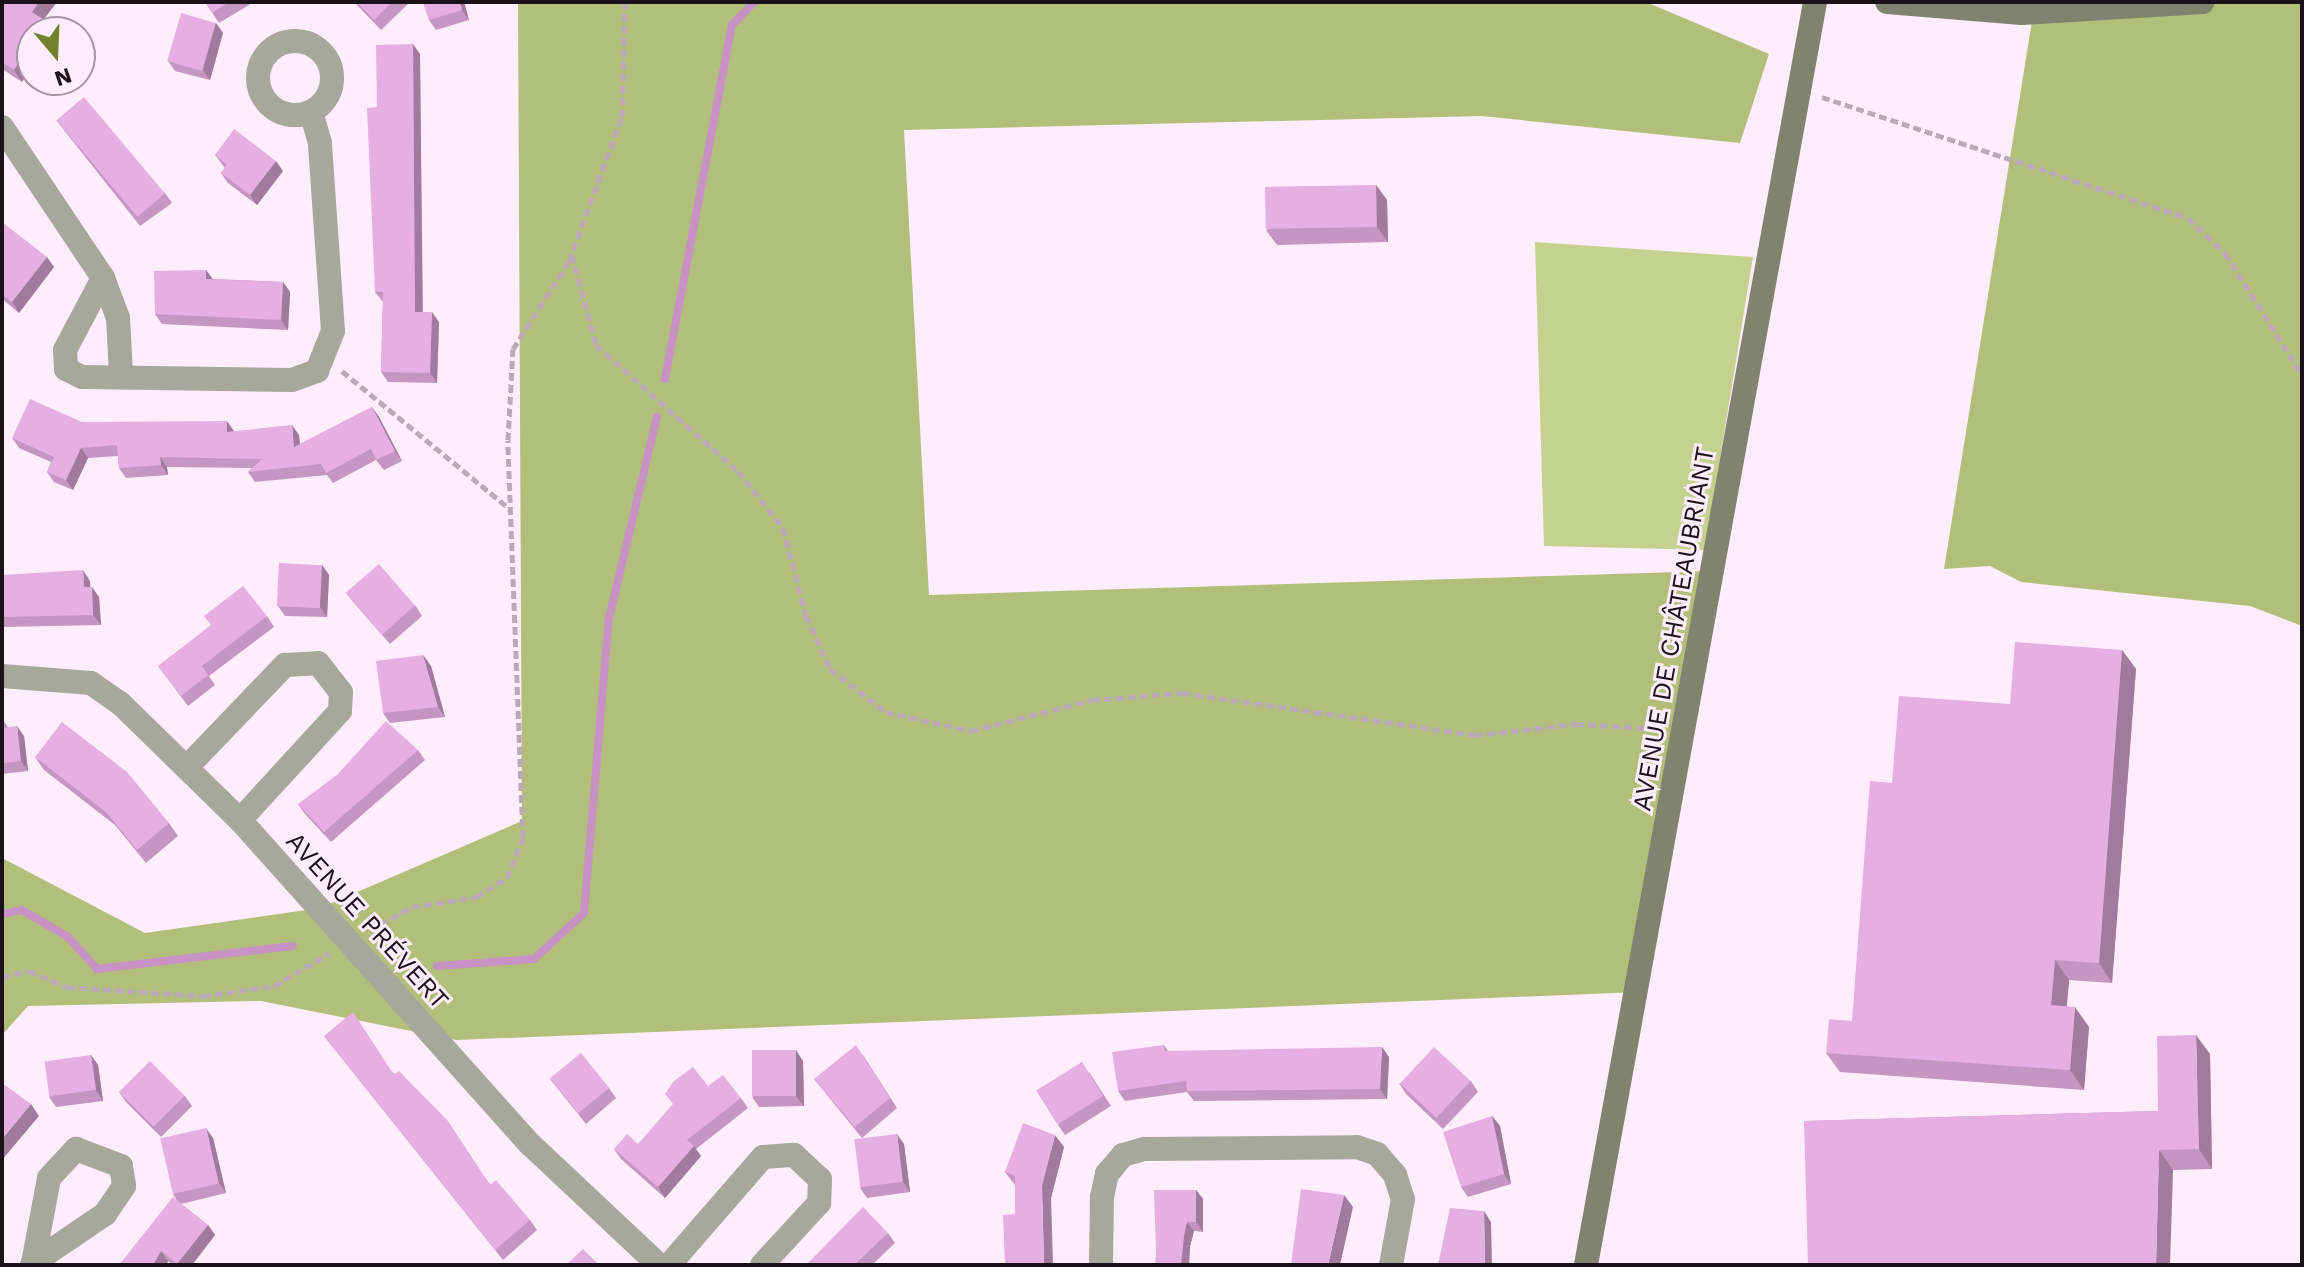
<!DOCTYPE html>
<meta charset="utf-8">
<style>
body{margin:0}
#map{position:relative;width:2304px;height:1267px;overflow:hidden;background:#ffedfd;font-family:"Work Sans",sans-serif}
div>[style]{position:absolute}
.green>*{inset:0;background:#c5d28f}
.forest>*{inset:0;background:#b1bf7a}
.stream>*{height:8px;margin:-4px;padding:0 4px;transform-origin:4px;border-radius:4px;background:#c892c5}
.path>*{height:5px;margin-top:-2.5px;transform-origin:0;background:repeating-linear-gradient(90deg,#baaab8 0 8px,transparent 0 12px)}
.street>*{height:24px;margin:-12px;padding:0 12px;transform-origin:12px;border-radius:12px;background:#a5a89a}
.street>.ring{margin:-12px;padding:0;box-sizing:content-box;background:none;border:24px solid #a5a89a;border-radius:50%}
.secondary>*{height:24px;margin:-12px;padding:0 12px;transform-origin:12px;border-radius:12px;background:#80846f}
.wall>*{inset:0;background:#c696c2}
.shaded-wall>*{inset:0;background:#a17a9e}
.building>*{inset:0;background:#e6afe2;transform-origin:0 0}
span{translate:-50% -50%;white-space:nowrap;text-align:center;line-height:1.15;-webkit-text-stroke:6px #ffedfd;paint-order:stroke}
.street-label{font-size:26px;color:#1b111a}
.frame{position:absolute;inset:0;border:4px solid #1b111a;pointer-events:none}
.north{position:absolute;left:16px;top:16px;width:80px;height:80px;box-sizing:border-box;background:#ffedfd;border:2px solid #a495a2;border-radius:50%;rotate:161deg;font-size:22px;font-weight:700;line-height:32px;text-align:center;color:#1b111a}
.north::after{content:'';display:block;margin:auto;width:28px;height:36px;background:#73802d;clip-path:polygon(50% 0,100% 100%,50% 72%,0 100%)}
</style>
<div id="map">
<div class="green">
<i style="clip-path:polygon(1535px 242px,1753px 257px,1705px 550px,1544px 546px)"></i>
</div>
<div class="forest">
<i style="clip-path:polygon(518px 2px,1646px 2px,1769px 54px,1740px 143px,1482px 116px,904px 130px,929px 595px,1712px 571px,1639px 992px,456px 1040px,261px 1001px,28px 1006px,2px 1035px,4px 859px,145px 933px,320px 908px,522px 821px)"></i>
<i style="clip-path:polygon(2035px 2px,2302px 2px,2302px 626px,2250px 606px,2021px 582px,1990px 566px,1944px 569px)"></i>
</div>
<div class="stream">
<i style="left:665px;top:379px;width:360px;rotate:-79.3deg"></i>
<i style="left:732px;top:25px;width:32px;rotate:-46deg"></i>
<i style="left:2px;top:914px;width:20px;rotate:-11deg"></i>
<i style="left:22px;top:910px;width:53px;rotate:30.4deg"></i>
<i style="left:68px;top:937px;width:43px;rotate:47.8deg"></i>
<i style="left:97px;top:969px;width:197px;rotate:-6.7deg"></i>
<i style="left:437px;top:966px;width:97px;rotate:-4.1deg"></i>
<i style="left:534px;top:959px;width:68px;rotate:-42.6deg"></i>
<i style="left:584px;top:913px;width:296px;rotate:-85.2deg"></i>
<i style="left:609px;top:618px;width:207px;rotate:-76.6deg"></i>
</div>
<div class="path">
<i style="left:1822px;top:97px;width:385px;rotate:18.3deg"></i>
<i style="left:2188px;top:218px;width:51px;rotate:43.4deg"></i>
<i style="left:2225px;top:253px;width:144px;rotate:57.7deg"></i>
<i style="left:572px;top:255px;width:93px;rotate:75.1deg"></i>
<i style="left:596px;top:345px;width:190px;rotate:41.6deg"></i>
<i style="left:738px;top:471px;width:73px;rotate:51.7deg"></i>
<i style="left:783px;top:528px;width:91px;rotate:75.4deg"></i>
<i style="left:806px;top:616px;width:58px;rotate:65.6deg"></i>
<i style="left:830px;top:669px;width:71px;rotate:37.5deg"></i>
<i style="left:886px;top:712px;width:87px;rotate:12.6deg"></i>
<i style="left:971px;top:731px;width:125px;rotate:-14.4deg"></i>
<i style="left:1092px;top:700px;width:91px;rotate:-4.4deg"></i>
<i style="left:1183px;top:693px;width:295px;rotate:8.2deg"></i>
<i style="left:1475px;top:735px;width:102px;rotate:-6.2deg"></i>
<i style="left:1576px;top:724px;width:83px;rotate:3.4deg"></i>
<i style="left:342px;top:371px;width:217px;rotate:39.4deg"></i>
<i style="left:370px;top:930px;width:48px;rotate:-28.7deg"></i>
<i style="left:412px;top:907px;width:65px;rotate:-8.9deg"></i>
<i style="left:476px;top:897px;width:36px;rotate:-32deg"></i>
<i style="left:507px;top:878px;width:43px;rotate:-68.2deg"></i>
<i style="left:523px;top:838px;width:398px;rotate:-92.2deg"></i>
<i style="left:508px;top:440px;width:91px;rotate:-86.9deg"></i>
<i style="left:513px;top:349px;width:104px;rotate:-57.5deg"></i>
<i style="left:569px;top:261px;width:153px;rotate:-69.8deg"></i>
<i style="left:622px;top:117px;width:115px;rotate:-88.5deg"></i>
<i style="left:2px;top:977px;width:28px;rotate:-13deg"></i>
<i style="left:29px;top:971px;width:41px;rotate:22.8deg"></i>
<i style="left:67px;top:987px;width:136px;rotate:3.8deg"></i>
<i style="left:203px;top:996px;width:72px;rotate:-8deg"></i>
<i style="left:274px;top:986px;width:65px;rotate:-30.5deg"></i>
</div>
<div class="street">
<i class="ring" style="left:258px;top:41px;width:50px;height:50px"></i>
<i style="left:2px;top:127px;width:182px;rotate:56.2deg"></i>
<i style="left:103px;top:278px;width:43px;rotate:69.4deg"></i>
<i style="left:118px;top:318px;width:56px;rotate:86.9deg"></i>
<i style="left:103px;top:278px;width:81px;rotate:117.8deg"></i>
<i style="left:65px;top:350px;width:19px;rotate:87deg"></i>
<i style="left:66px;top:369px;width:18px;rotate:27deg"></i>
<i style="left:82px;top:377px;width:210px;rotate:0.8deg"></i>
<i style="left:292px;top:380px;width:27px;rotate:-20deg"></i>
<i style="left:317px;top:371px;width:43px;rotate:-68.2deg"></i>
<i style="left:333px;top:331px;width:188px;rotate:-94deg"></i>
<i style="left:320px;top:143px;width:32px;rotate:-106deg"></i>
<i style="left:2px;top:676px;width:89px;rotate:4.5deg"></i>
<i style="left:91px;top:683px;width:35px;rotate:35deg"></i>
<i style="left:120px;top:703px;width:168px;rotate:44.3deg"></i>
<i style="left:240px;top:820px;width:436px;rotate:48.2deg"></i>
<i style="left:531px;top:1145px;width:175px;rotate:43.2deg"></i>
<i style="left:189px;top:765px;width:139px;rotate:-46.2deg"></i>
<i style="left:285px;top:665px;width:33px;rotate:-3deg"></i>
<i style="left:318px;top:663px;width:37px;rotate:52deg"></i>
<i style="left:341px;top:692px;width:19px;rotate:93deg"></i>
<i style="left:340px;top:711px;width:148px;rotate:132.5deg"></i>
<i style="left:32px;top:1265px;width:2px;rotate:-63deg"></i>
<i style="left:33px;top:1263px;width:86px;rotate:-79.3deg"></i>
<i style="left:49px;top:1178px;width:40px;rotate:-47deg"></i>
<i style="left:76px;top:1149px;width:48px;rotate:20.7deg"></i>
<i style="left:121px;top:1166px;width:20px;rotate:81deg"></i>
<i style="left:124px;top:1186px;width:34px;rotate:124deg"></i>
<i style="left:105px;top:1214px;width:87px;rotate:145.8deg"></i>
<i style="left:669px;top:1265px;width:143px;rotate:-49deg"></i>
<i style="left:763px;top:1157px;width:31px;rotate:-4deg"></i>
<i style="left:794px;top:1155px;width:35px;rotate:43deg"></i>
<i style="left:820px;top:1179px;width:24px;rotate:92deg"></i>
<i style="left:819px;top:1203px;width:84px;rotate:132.6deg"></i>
<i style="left:1101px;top:1265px;width:68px;rotate:-89.2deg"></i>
<i style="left:1102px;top:1197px;width:24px;rotate:-78deg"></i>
<i style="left:1107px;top:1174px;width:25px;rotate:-50deg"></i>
<i style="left:1123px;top:1155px;width:22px;rotate:-16deg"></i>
<i style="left:1144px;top:1149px;width:213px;rotate:-0.5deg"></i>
<i style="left:1357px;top:1147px;width:21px;rotate:19deg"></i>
<i style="left:1377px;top:1154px;width:28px;rotate:49deg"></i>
<i style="left:1395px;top:1175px;width:25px;rotate:72deg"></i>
<i style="left:1403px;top:1199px;width:67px;rotate:100.3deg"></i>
</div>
<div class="secondary">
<i style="left:1887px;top:2px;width:135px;rotate:4.7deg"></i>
<i style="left:2022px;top:13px;width:181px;rotate:-3.5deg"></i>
<i style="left:1586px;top:1265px;width:1284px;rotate:-79.72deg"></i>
</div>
<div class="wall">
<i style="clip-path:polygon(2px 2px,57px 2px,43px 20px,22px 82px,2px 69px)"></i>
<i style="clip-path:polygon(205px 2px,254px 2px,219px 23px)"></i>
<i style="clip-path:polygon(354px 2px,410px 2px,381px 30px)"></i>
<i style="clip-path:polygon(423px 2px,464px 2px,469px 20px,436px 30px,429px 20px)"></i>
<i style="clip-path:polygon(216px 23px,223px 33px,210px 80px,175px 71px,168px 61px)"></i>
<i style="clip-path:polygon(420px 54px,422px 312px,439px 322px,437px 383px,388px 382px,381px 372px,383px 302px,375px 292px,377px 107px)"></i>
<i style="clip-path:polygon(56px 120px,165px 193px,172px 203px,140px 226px)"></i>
<i style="clip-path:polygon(215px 155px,283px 171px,257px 205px,228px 183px,221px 173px,225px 168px)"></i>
<i style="clip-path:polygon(1376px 185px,1387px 200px,1388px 242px,1277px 245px,1266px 230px)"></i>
<i style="clip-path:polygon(2px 223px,54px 267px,19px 313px,2px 299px)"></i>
<i style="clip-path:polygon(206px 270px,213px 279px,283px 282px,290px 292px,288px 330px,162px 324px,155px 314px)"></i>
<i style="clip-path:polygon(372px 407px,379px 417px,402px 461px,384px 470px,376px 460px,333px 483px,327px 475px,255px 482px,248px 472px,252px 468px,167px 467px,168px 475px,126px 478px,119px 468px,118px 456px,88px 458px,73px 490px,54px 482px,47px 472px,51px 462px,19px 448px,12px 438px,82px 422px,299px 435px,300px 444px)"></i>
<i style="clip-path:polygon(322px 565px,329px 575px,327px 617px,285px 616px,278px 606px)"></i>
<i style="clip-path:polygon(2px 575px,90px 581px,90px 587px,99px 597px,101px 625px,2px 627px)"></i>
<i style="clip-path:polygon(346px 593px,415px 605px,422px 616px,390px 644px,354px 603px)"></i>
<i style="clip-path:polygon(267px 616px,274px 627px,209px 676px,215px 685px,188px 706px,158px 666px)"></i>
<i style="clip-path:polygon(2122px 650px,2136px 669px,2112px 983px,2069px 980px,2067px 1006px,2089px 1027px,2084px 1090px,1840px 1072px,1826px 1053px,1852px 1021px,2010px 704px)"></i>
<i style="clip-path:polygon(423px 655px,431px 666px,445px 717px,390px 723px,383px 713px)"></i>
<i style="clip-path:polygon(2px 719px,8px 727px,24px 736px,28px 771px,2px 774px)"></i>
<i style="clip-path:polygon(418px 750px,425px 760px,331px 842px,305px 814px,298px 804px)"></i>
<i style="clip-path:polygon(35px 757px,169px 823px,178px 836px,146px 863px,115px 825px,44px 770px)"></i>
<i style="clip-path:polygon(324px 1036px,395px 1074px,491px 1185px,530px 1220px,537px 1230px,503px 1260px)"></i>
<i style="clip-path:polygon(1164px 1045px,1168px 1051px,1389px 1057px,1387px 1099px,1194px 1101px,1187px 1092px,1125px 1101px,1118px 1091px)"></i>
<i style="clip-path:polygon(2210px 1054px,2212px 1169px,2173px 1170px,1804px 1121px,2158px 1111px)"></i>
<i style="clip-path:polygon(91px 1055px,98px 1065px,103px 1101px,56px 1107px,49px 1097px)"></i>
<i style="clip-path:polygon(863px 1055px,897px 1108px,862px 1138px,814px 1079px)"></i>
<i style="clip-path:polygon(803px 1061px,804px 1106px,759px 1107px,752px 1097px)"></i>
<i style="clip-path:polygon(1089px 1072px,1111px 1106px,1065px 1135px,1058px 1125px)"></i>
<i style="clip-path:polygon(550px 1079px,609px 1088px,616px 1098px,586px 1124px)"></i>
<i style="clip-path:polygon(1471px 1081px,1478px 1092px,1443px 1129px,1406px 1094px,1399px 1083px)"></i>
<i style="clip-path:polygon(708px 1086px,741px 1098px,748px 1108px,696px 1149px,701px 1156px,665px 1198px,621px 1159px,614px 1149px,638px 1144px)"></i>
<i style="clip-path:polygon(119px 1092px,185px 1096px,192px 1106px,161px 1137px,126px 1102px)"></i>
<i style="clip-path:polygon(1492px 1116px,1500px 1126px,1511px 1184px,1468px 1197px,1461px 1187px)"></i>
<i style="clip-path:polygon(213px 1138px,226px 1193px,181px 1204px,208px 1225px,215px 1235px,192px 1265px,173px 1265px,168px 1261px,166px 1265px,119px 1265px,178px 1202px,173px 1194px)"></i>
<i style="clip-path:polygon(904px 1144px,910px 1192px,867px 1198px,860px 1188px)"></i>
<i style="clip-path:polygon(1064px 1147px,1051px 1198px,1015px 1214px,1015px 1185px,1005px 1172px)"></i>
<i style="clip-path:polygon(1196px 1190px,1203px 1199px,1203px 1232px,1194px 1231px,1190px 1246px,1189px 1265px,1155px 1265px)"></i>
<i style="clip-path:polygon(888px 1233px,895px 1243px,872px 1265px,806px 1265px)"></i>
</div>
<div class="shaded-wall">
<i style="clip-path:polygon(39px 2px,57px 2px,40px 24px,32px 12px)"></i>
<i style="clip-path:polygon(460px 2px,464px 2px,469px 20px,462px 10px)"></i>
<i style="clip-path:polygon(46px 21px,53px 32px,39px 32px)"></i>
<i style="clip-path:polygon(216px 23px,223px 33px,210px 80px,203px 70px)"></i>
<i style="clip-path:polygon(32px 42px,32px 67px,22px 82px,14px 70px)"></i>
<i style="clip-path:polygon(413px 44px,420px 54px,423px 322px,415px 312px)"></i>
<i style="clip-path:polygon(276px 161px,283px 171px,257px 205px,250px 195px)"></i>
<i style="clip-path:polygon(1376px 185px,1387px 200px,1388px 242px,1377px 227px)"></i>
<i style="clip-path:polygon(47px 257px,54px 267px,19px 313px,12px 302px)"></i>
<i style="clip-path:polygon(206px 270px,213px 280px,206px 279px)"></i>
<i style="clip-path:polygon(283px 282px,290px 292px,288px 330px,281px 320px)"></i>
<i style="clip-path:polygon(432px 312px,439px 322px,437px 383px,430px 373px)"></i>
<i style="clip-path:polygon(372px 407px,379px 417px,402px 461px,395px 451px)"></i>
<i style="clip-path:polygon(227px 421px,234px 431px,227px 432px)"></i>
<i style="clip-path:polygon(292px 425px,299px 435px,301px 457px,294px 447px)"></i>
<i style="clip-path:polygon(81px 448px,88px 458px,73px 490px,66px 480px)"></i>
<i style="clip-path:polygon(160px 457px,167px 467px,168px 475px,161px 465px)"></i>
<i style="clip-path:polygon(322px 565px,329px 575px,327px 617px,320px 607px)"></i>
<i style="clip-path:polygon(83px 570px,90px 581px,91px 597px,84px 587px)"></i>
<i style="clip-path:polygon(92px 587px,99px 597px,101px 625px,93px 615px)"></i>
<i style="clip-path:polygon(2122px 650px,2136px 669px,2112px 983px,2099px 963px)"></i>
<i style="clip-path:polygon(423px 655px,431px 666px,445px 717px,438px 707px)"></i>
<i style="clip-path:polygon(17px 726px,24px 736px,28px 771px,21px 761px)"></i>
<i style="clip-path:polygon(2055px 960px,2069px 980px,2065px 1025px,2051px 1005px)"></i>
<i style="clip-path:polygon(2075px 1007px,2089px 1027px,2084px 1090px,2070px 1070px)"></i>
<i style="clip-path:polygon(2196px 1035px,2210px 1054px,2212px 1169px,2199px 1149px)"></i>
<i style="clip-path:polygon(1382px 1047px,1389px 1057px,1387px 1099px,1380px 1089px)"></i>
<i style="clip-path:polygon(796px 1050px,803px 1061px,804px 1106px,796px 1096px)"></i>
<i style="clip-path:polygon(91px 1055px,98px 1065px,103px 1101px,96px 1090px)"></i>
<i style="clip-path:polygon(31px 1104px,39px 1116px,2px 1160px,2px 1139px)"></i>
<i style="clip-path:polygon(1492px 1116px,1500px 1126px,1511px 1184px,1504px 1174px)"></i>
<i style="clip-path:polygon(206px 1128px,213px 1138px,226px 1193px,219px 1183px)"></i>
<i style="clip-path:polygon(897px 1134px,904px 1144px,910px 1192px,903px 1182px)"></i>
<i style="clip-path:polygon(1055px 1135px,1064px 1147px,1051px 1198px,1053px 1265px,1044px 1265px,1042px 1186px)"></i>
<i style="clip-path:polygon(694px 1146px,701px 1156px,665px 1198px,658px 1187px)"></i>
<i style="clip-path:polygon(2159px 1150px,2173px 1170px,2170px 1265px,2156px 1265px)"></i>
<i style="clip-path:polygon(1196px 1190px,1203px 1199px,1203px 1232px,1196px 1222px)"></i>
<i style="clip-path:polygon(1344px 1195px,1353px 1207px,1340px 1265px,1328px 1265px)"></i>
<i style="clip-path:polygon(1484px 1211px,1491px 1222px,1492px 1265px,1485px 1265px)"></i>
<i style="clip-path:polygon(1187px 1222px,1194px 1231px,1190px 1246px,1189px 1265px,1181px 1265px,1184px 1236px)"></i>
<i style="clip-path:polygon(208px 1225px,215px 1235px,192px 1265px,178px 1265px,177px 1264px)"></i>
<i style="clip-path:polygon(161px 1251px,168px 1261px,166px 1265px,153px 1265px)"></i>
</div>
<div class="building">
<i style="clip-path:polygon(2px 2px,39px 2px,32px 12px,46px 21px,39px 32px,32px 32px,32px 42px,14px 70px,2px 62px)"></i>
<i style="clip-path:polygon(205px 2px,229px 2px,212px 13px)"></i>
<i style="clip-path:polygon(357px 2px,392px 2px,374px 20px)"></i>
<i style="clip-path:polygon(423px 2px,460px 2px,462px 10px,429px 20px)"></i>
<i style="left:181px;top:13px;width:36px;height:50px;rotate:16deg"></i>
<i style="clip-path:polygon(413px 44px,415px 312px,432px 312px,430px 373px,381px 372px,383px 292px,375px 292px,367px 108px,377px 107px,376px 45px)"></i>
<i style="left:84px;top:97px;width:126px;height:36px;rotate:50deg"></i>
<i style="clip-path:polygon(234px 129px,276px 161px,250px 195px,221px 173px,227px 165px,215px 155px)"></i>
<i style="left:1376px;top:185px;width:42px;height:111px;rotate:89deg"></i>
<i style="clip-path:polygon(2px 222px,47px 257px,12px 302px,2px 295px)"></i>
<i style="clip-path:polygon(206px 270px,206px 279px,283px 282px,281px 320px,155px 314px,154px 271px)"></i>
<i style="clip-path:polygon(30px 399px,82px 422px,227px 421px,227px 432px,292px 425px,294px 447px,372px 407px,395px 451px,376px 460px,371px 449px,326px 473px,321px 464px,248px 472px,262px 459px,160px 457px,161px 465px,119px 468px,117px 445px,81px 448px,66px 480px,47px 472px,54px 457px,12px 438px)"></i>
<i style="left:279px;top:563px;width:43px;height:43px;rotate:3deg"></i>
<i style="left:379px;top:564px;width:55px;height:44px;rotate:49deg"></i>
<i style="clip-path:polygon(83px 570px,84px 587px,92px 587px,93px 615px,2px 617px,2px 575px)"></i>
<i style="clip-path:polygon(243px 586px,267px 616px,202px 666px,208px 675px,181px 696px,158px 666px,211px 625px,204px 616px)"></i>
<i style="clip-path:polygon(2015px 642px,2122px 650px,2099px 963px,2055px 960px,2051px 1005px,2075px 1007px,2070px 1070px,1826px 1053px,1829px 1019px,1852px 1021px,1870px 781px,1892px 783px,1899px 696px,2010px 704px)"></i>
<i style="clip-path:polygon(423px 655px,438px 707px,383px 713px,376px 661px)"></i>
<i style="clip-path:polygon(386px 721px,418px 750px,324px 832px,298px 804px,338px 774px)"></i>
<i style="clip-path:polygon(62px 722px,127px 772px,169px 823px,137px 850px,106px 812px,35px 757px)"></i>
<i style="clip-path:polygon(2px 725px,2px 728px,17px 726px,21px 761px,2px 763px)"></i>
<i style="clip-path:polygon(353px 1012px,394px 1075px,399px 1071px,448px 1121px,490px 1185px,496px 1180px,530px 1220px,495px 1250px,324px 1036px)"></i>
<i style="clip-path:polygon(2196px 1035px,2199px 1149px,2159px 1150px,2156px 1265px,1808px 1265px,1804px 1121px,2158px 1111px,2157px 1036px)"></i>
<i style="clip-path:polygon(856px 1045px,890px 1098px,855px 1127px,814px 1079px)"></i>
<i style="clip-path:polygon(1164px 1045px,1165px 1051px,1382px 1047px,1380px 1089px,1187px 1091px,1186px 1081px,1118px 1091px,1112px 1052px)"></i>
<i style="left:1434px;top:1047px;width:50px;height:50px;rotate:43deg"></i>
<i style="left:796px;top:1050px;width:46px;height:44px;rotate:90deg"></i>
<i style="left:581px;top:1053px;width:45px;height:40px;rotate:51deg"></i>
<i style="left:91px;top:1055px;width:35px;height:47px;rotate:82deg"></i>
<i style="left:150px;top:1061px;width:49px;height:44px;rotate:45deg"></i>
<i style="left:1082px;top:1062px;width:40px;height:54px;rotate:58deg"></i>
<i style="clip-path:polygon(693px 1067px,708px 1086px,723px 1075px,741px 1098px,687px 1140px,694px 1146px,658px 1187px,614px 1149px,627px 1134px,638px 1144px,673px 1104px,665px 1094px,673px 1082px)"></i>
<i style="clip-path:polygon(2px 1083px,31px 1104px,2px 1139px)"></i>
<i style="clip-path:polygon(1492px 1116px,1504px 1174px,1461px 1187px,1443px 1132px)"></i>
<i style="clip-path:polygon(1023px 1123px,1055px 1135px,1042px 1186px,1044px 1265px,1005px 1265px,1003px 1215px,1015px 1214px,1015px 1176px,1005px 1172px)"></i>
<i style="left:206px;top:1128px;width:57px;height:47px;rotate:77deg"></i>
<i style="left:897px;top:1134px;width:48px;height:43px;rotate:83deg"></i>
<i style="clip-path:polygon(1301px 1189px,1344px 1195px,1328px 1265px,1291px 1265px)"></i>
<i style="clip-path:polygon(1154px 1190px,1196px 1190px,1196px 1222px,1187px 1222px,1184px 1236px,1181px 1265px,1155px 1265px,1156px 1252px)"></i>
<i style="clip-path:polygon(173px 1197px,208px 1225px,177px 1264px,161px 1251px,153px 1265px,119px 1265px)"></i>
<i style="clip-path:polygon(863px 1207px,888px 1233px,854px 1265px,806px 1265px)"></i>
<i style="clip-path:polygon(1450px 1208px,1484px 1211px,1485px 1265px,1438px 1265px)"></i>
<i style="clip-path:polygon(583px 1249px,599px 1265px,566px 1265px)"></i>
</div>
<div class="street-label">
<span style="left:1674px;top:629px;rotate:-80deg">AVENUE DE CHÂTEAUBRIANT</span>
<span style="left:367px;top:921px;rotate:48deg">AVENUE PRÉVERT</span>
</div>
<div class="frame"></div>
<div class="north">N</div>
</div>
